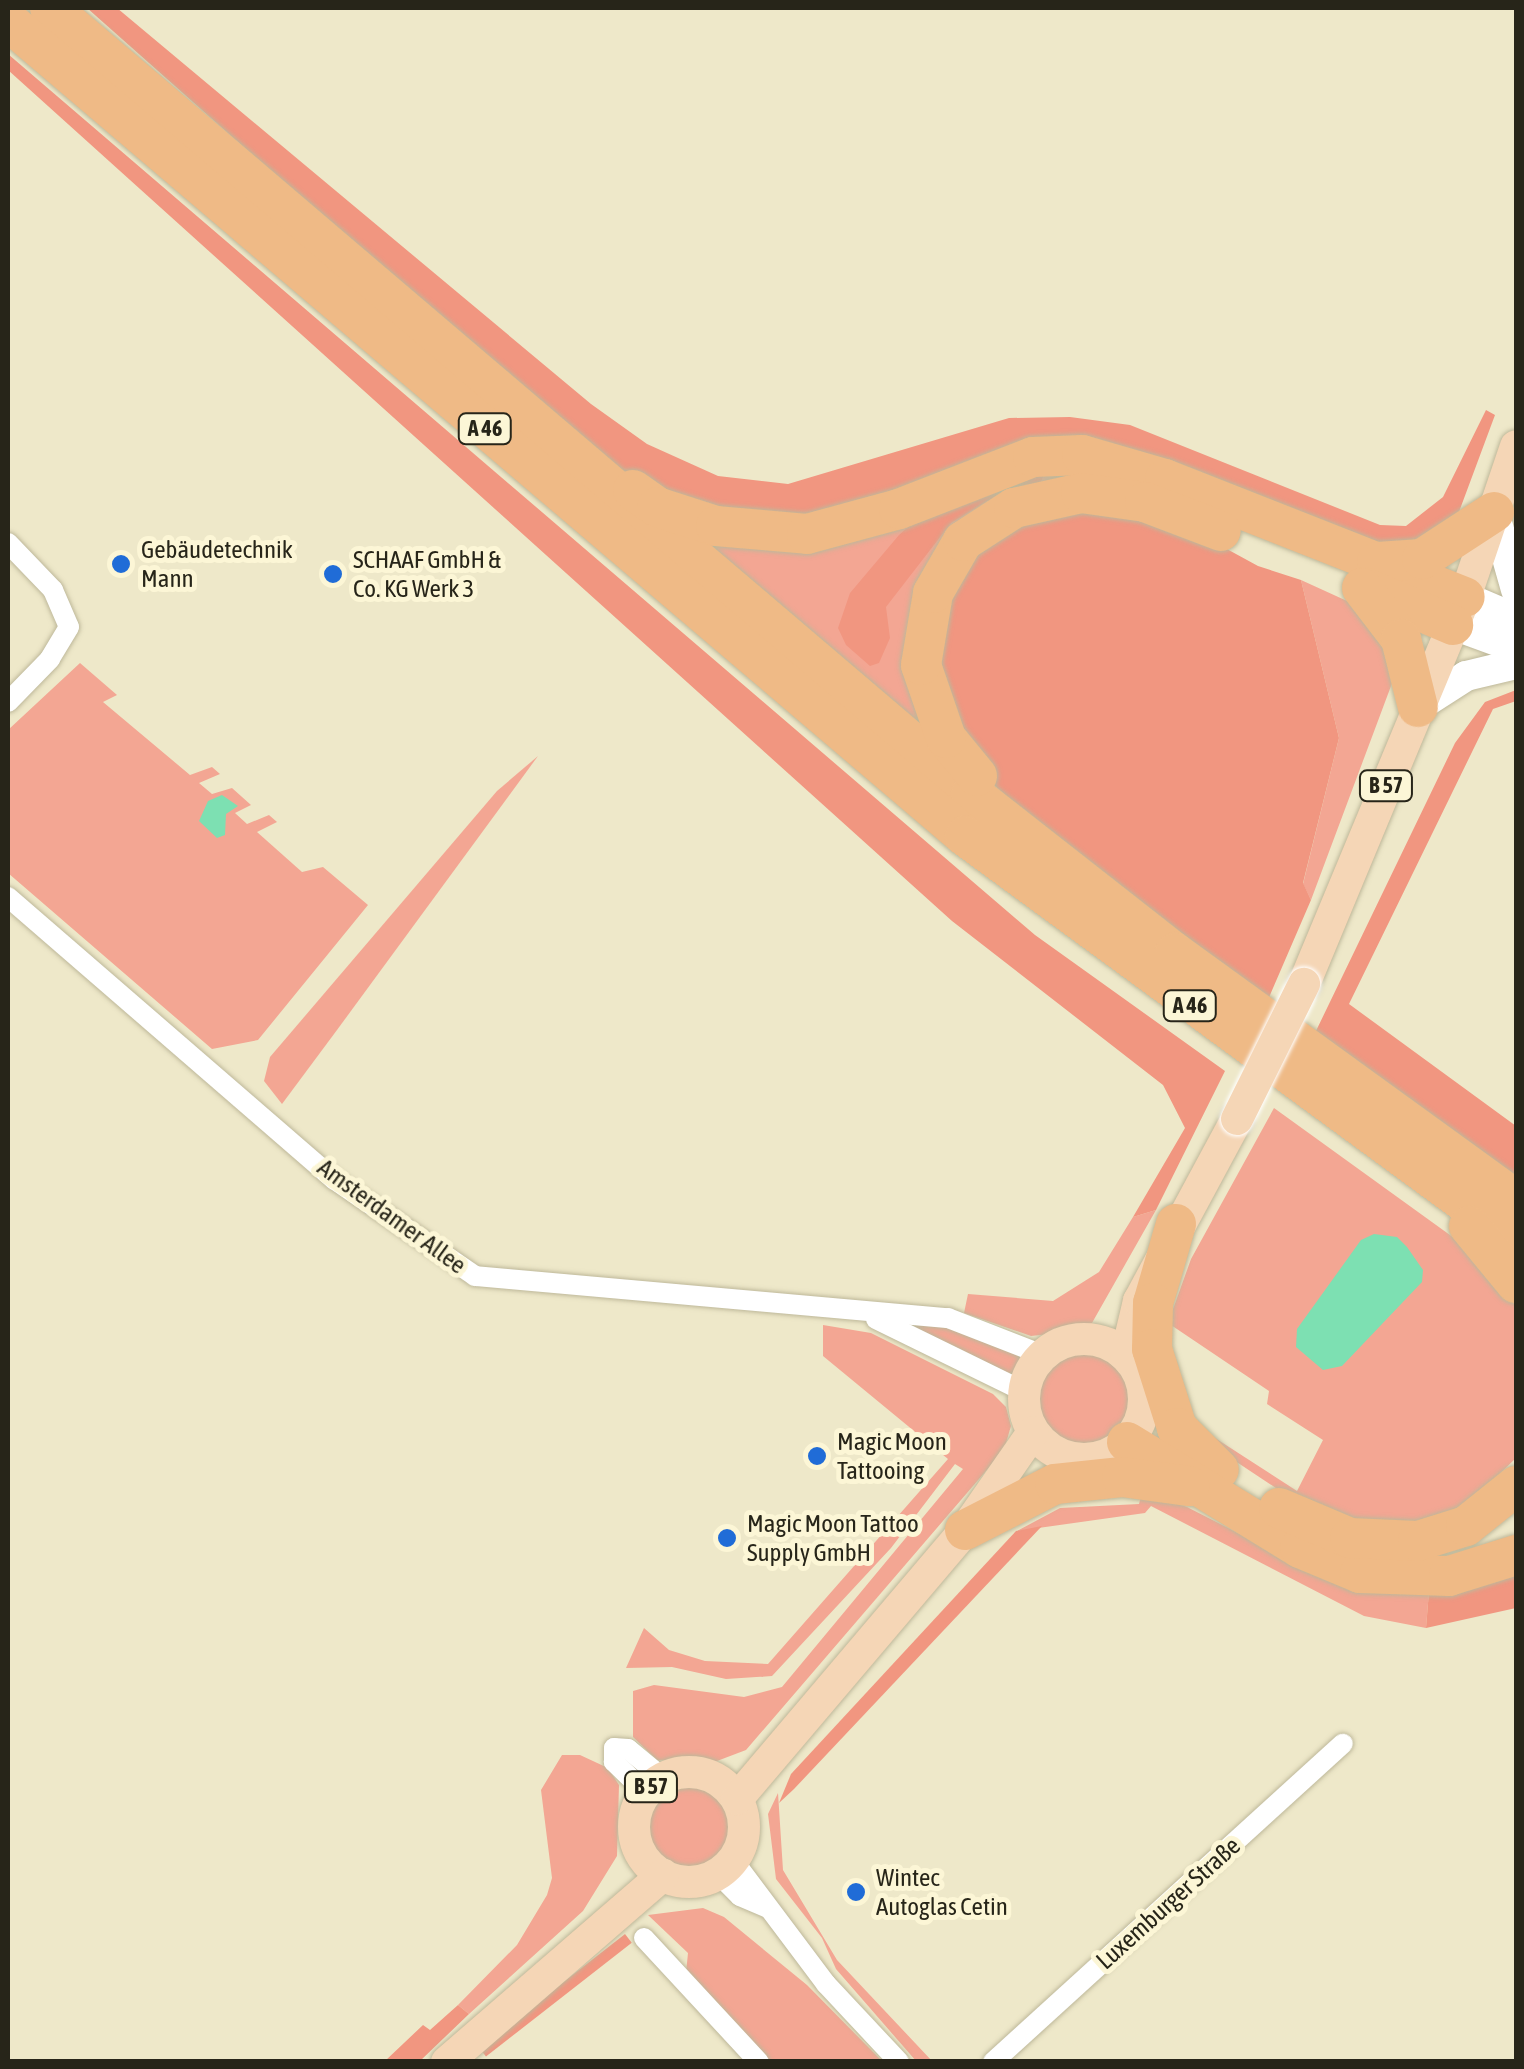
<!DOCTYPE html>
<meta charset="utf-8">
<style>
body{margin:0}
#map{position:relative;width:1524px;height:2069px;overflow:hidden;background:#eee8c9;font-family:"Asap Condensed",sans-serif}
div>[style]{position:absolute}
.green>*{inset:0;background:#f3a693}
.round{border-radius:50%}
.forest>*{inset:0;background:#f19680;transform-origin:0 0}
.water>*{inset:0;background:#7de0b2}
.roads{filter:drop-shadow(0 0 2px #beb89a) drop-shadow(0 0 2px #beb89a)}
.minor>*{height:20px;margin:-10px;padding:0 10px;transform-origin:10px;border-radius:10px;background:#fff}
.secondary>*{height:30px;margin:-15px;padding:0 15px;transform-origin:15px;border-radius:15px;background:#fff}
.primary>*{height:32px;margin:-16px;padding:0 16px;transform-origin:16px;border-radius:16px;background:#f5d6b6}
.primary>.ring{margin:-16px;padding:0;box-sizing:content-box;background:none;border:32px solid #f5d6b6;border-radius:50%}
.motorway>*{height:40px;margin:-20px;padding:0 20px;transform-origin:20px;border-radius:20px;background:#efba86}
.bridges{filter:drop-shadow(0 0 2px #fff) drop-shadow(0 0 2px #fff)}
.primary-bridge>*{height:32px;margin:-16px;padding:0 16px;transform-origin:16px;border-radius:16px;background:#f5d6b6}
.dots>*{width:28px;height:28px;translate:-50% -50%;box-sizing:border-box;border:5px solid #fcf6d6;border-radius:50%}
span{translate:-50% -50%;white-space:nowrap;text-align:center;line-height:1.15;-webkit-text-stroke:10px #fcf6d6;paint-order:stroke}
.shield-label span{padding:2px 8px;background:#fcf6d6;border:2px solid;border-radius:8px;-webkit-text-stroke-width:0}
.shield-label{font-size:22px;color:#272519;font-weight:700}
.poi-label{font-size:25px;color:#272519}
.left{translate:0 -50%;text-align:left}
.street-label{font-size:25px;color:#272519}
.frame{position:absolute;inset:0;border:10px solid #272519;pointer-events:none}
</style>
<div id="map">
<div class="green">
<i style="clip-path:polygon(1045px 461px,1167px 499px,938px 744px,667px 516px)"></i>
<i style="clip-path:polygon(1301px 580px,1369px 611px,1394px 678px,1311px 900px,1303px 884px,1339px 738px)"></i>
<i style="clip-path:polygon(80px 663px,117px 695px,103px 702px,190px 775px,212px 767px,220px 774px,199px 783px,212px 794px,232px 788px,251px 805px,235px 813px,247px 824px,269px 815px,277px 822px,257px 832px,302px 872px,323px 867px,368px 905px,258px 1040px,212px 1049px,8px 873px,8px 730px)"></i>
<i style="clip-path:polygon(538px 756px,337px 1030px,282px 1104px,264px 1081px,270px 1057px,497px 791px)"></i>
<i style="clip-path:polygon(1274px 1108px,1461px 1243px,1516px 1306px,1516px 1458px,1456px 1516px,1382px 1532px,1306px 1508px,1196px 1435px,1198px 1427px,1297px 1491px,1323px 1440px,1267px 1404px,1269px 1391px,1168px 1323px,1191px 1259px)"></i>
<i style="clip-path:polygon(1156px 1210px,1088px 1330px,1031px 1336px,964px 1313px,968px 1294px,1053px 1301px,1099px 1272px,1133px 1217px)"></i>
<i style="clip-path:polygon(902px 1322px,947px 1326px,1026px 1357px,1014px 1379px)"></i>
<i style="clip-path:polygon(823px 1325px,871px 1333px,993px 1394px,1006px 1407px,1011px 1426px,1004px 1450px,746px 1750px,717px 1761px,657px 1760px,633px 1737px,633px 1691px,654px 1685px,744px 1697px,782px 1687px,963px 1469px,955px 1464px,891px 1548px,772px 1676px,726px 1679px,672px 1667px,626px 1668px,644px 1628px,669px 1650px,705px 1661px,768px 1664px,948px 1459px,823px 1356px)"></i>
<i class="round" style="left:1034px;top:1349px;width:98px;height:98px"></i>
<i style="clip-path:polygon(1142px 1492px,1187px 1507px,1277px 1553px,1429px 1591px,1426px 1628px,1364px 1616px,1151px 1506px,1145px 1513px,1017px 1531px,1060px 1508px,1139px 1504px)"></i>
<i style="clip-path:polygon(562px 1755px,580px 1755px,608px 1768px,619px 1785px,617px 1856px,583px 1911px,469px 2014px,458px 2005px,517px 1945px,547px 1895px,552px 1878px,541px 1790px)"></i>
<i class="round" style="left:644px;top:1781px;width:92px;height:92px"></i>
<i style="clip-path:polygon(778px 1793px,783px 1870px,837px 1960px,932px 2061px,916px 2061px,836px 1969px,822px 1938px,776px 1879px,768px 1814px)"></i>
<i style="clip-path:polygon(703px 1908px,724px 1917px,807px 1985px,882px 2061px,767px 2061px,686px 1973px,688px 1953px,648px 1915px)"></i>
</div>
<div class="forest">
<i style="clip-path:polygon(87px 8px,117px 8px,591px 404px,647px 444px,718px 476px,788px 484px,1009px 418px,1070px 417px,1130px 425px,1380px 525px,1406px 526px,1443px 497px,1486px 410px,1495px 415px,1453px 528px,1415px 555px,1118px 455px,830px 521px,729px 521px,620px 472px,453px 333px)"></i>
<i style="clip-path:polygon(8px 54px,1035px 935px,1225px 1071px,1156px 1210px,1133px 1217px,1185px 1128px,1163px 1085px,952px 921px,8px 70px)"></i>
<i style="clip-path:polygon(1044px 474px,1040px 484px,987px 501px,951px 523px,886px 607px,890px 638px,879px 663px,870px 666px,846px 645px,838px 628px,850px 593px,899px 535px,919px 517px)"></i>
<i style="clip-path:polygon(1087px 500px,1192px 530px,1258px 566px,1301px 580px,1339px 738px,1303px 883px,1311px 900px,1267px 1002px,1023px 811px,984px 776px,959px 742px,932px 625px,989px 533px)"></i>
<i style="clip-path:polygon(1516px 690px,1516px 701px,1493px 709px,1349px 1004px,1516px 1126px,1516px 1178px,1315px 1033px,1455px 743px,1485px 702px)"></i>
<i style="clip-path:polygon(1042px 1526px,794px 1789px,779px 1803px,791px 1774px,1016px 1531px)"></i>
<i style="clip-path:polygon(1516px 1568px,1516px 1608px,1426px 1628px,1429px 1591px)"></i>
<i style="left:625px;top:1934px;width:11px;height:185px;rotate:52deg"></i>
<i style="clip-path:polygon(458px 2005px,469px 2014px,420px 2061px,385px 2061px,423px 2025px,430px 2030px)"></i>
</div>
<div class="water">
<i style="clip-path:polygon(222px 795px,238px 806px,226px 814px,225px 835px,217px 838px,199px 821px,208px 801px)"></i>
<i style="clip-path:polygon(1374px 1234px,1397px 1237px,1407px 1247px,1423px 1270px,1422px 1282px,1342px 1366px,1323px 1370px,1296px 1347px,1297px 1329px,1361px 1240px)"></i>
</div>
<div class="roads">
<div class="minor">
<i style="left:8px;top:543px;width:65px;rotate:46.2deg"></i>
<i style="left:53px;top:590px;width:40px;rotate:66.6deg"></i>
<i style="left:69px;top:627px;width:37px;rotate:121deg"></i>
<i style="left:50px;top:659px;width:60px;rotate:134.3deg"></i>
<i style="left:8px;top:897px;width:432px;rotate:40.9deg"></i>
<i style="left:335px;top:1180px;width:170px;rotate:34.4deg"></i>
<i style="left:475px;top:1276px;width:475px;rotate:5.1deg"></i>
<i style="left:948px;top:1318px;width:102px;rotate:21.3deg"></i>
<i style="left:876px;top:1319px;width:166px;rotate:26.1deg"></i>
<i style="left:646px;top:1793px;width:45px;rotate:-135.9deg"></i>
<i style="left:614px;top:1762px;width:14px;rotate:-90deg"></i>
<i style="left:614px;top:1748px;width:14px;rotate:4deg"></i>
<i style="left:628px;top:1749px;width:45px;rotate:39.6deg"></i>
<i style="left:733px;top:1860px;width:155px;rotate:53.1deg"></i>
<i style="left:826px;top:1984px;width:107px;rotate:46.9deg"></i>
<i style="left:718px;top:1874px;width:31px;rotate:45deg"></i>
<i style="left:740px;top:1896px;width:30px;rotate:23deg"></i>
<i style="left:644px;top:1938px;width:169px;rotate:47.2deg"></i>
<i style="left:993px;top:2062px;width:473px;rotate:-42.3deg"></i>
</div>
<div class="secondary">
<i style="left:1494px;top:512px;width:81px;rotate:74.2deg"></i>
<i style="left:1465px;top:597px;width:56px;rotate:23.3deg"></i>
<i style="left:1453px;top:625px;width:67px;rotate:20.1deg"></i>
<i style="left:1418px;top:707px;width:57px;rotate:-32.9deg"></i>
<i style="left:1466px;top:676px;width:51px;rotate:-13.5deg"></i>
</div>
<div class="primary">
<i style="left:1304px;top:984px;width:419px;rotate:-67.4deg"></i>
<i style="left:1465px;top:597px;width:159px;rotate:-71.3deg"></i>
<i class="ring" style="left:1024px;top:1339px;width:88px;height:88px"></i>
<i style="left:1126px;top:1356px;width:57px;rotate:-76.7deg"></i>
<i style="left:1139px;top:1301px;width:207px;rotate:-61.7deg"></i>
<i class="ring" style="left:634px;top:1772px;width:78px;height:78px"></i>
<i style="left:737px;top:1799px;width:353px;rotate:-49.7deg"></i>
<i style="left:965px;top:1530px;width:119px;rotate:-55.2deg"></i>
<i style="left:447px;top:2062px;width:286px;rotate:-40.9deg"></i>
</div>
<div class="motorway">
<i style="left:50px;top:8px;width:1210px;rotate:40.44deg"></i>
<i style="left:971px;top:793px;width:259px;rotate:38.1deg"></i>
<i style="left:1175px;top:953px;width:421px;rotate:35.9deg"></i>
<i style="left:8px;top:21px;width:1257px;rotate:40.42deg"></i>
<i style="left:965px;top:836px;width:683px;rotate:36.25deg"></i>
<i style="left:633px;top:490px;width:29px;rotate:35deg"></i>
<i style="left:657px;top:507px;width:62px;rotate:17.9deg"></i>
<i style="left:716px;top:526px;width:91px;rotate:5deg"></i>
<i style="left:807px;top:534px;width:95px;rotate:-15.2deg"></i>
<i style="left:899px;top:509px;width:144px;rotate:-21.2deg"></i>
<i style="left:1033px;top:457px;width:49px;rotate:-2.3deg"></i>
<i style="left:1082px;top:455px;width:86px;rotate:16.1deg"></i>
<i style="left:1165px;top:479px;width:322px;rotate:21.5deg"></i>
<i style="left:1377px;top:562px;width:45px;rotate:-3.8deg"></i>
<i style="left:1422px;top:559px;width:86px;rotate:-33.1deg"></i>
<i style="left:1364px;top:587px;width:97px;rotate:23.1deg"></i>
<i style="left:1362px;top:588px;width:64px;rotate:52.6deg"></i>
<i style="left:1401px;top:639px;width:70px;rotate:76deg"></i>
<i style="left:977px;top:776px;width:49px;rotate:-129.2deg"></i>
<i style="left:946px;top:738px;width:77px;rotate:-108.9deg"></i>
<i style="left:921px;top:665px;width:73px;rotate:-80.5deg"></i>
<i style="left:933px;top:593px;width:60px;rotate:-60deg"></i>
<i style="left:963px;top:541px;width:61px;rotate:-32.9deg"></i>
<i style="left:1014px;top:508px;width:69px;rotate:-12.6deg"></i>
<i style="left:1081px;top:493px;width:65px;rotate:8deg"></i>
<i style="left:1145px;top:502px;width:81px;rotate:20.9deg"></i>
<i style="left:1176px;top:1224px;width:82px;rotate:106.2deg"></i>
<i style="left:1153px;top:1303px;width:46px;rotate:91.2deg"></i>
<i style="left:1152px;top:1349px;width:83px;rotate:72.4deg"></i>
<i style="left:1177px;top:1428px;width:59px;rotate:45deg"></i>
<i style="left:1469px;top:1226px;width:74px;rotate:50.5deg"></i>
<i style="left:1127px;top:1442px;width:203px;rotate:31.5deg"></i>
<i style="left:1300px;top:1548px;width:65px;rotate:22.6deg"></i>
<i style="left:1360px;top:1573px;width:89px;rotate:1.9deg"></i>
<i style="left:1449px;top:1576px;width:70px;rotate:-17.4deg"></i>
<i style="left:1279px;top:1508px;width:77px;rotate:22.9deg"></i>
<i style="left:1350px;top:1538px;width:68px;rotate:2.5deg"></i>
<i style="left:1418px;top:1541px;width:50px;rotate:-17.4deg"></i>
<i style="left:1466px;top:1526px;width:64px;rotate:-38.7deg"></i>
<i style="left:965px;top:1530px;width:101px;rotate:-27.1deg"></i>
<i style="left:1055px;top:1484px;width:67px;rotate:-6deg"></i>
<i style="left:1122px;top:1477px;width:68px;rotate:7.7deg"></i>
</div>
</div>
<div class="bridges">
<div class="primary-bridge">
<i style="left:1237px;top:1119px;width:151px;rotate:-63.6deg"></i>
</div>
</div>
<div class="dots">
<i style="left:121px;top:564px;background:#206cd7"></i>
<i style="left:333px;top:574px;background:#206cd7"></i>
<i style="left:817px;top:1456px;background:#206cd7"></i>
<i style="left:727px;top:1538px;background:#206cd7"></i>
<i style="left:856px;top:1892px;background:#206cd7"></i>
</div>
<div class="shield-label">
<span style="left:485px;top:429px">A 46</span>
<span style="left:1386px;top:786px">B 57</span>
<span style="left:1190px;top:1006px">A 46</span>
<span style="left:651px;top:1787px">B 57</span>
</div>
<div class="poi-label">
<span class="left" style="left:141px;top:564px">Gebäudetechnik<br>Mann</span>
<span class="left" style="left:353px;top:574px">SCHAAF GmbH &amp;<br>Co. KG Werk 3</span>
<span class="left" style="left:837px;top:1456px">Magic Moon<br>Tattooing</span>
<span class="left" style="left:747px;top:1538px">Magic Moon Tattoo<br>Supply GmbH</span>
<span class="left" style="left:876px;top:1892px">Wintec<br>Autoglas Cetin</span>
</div>
<div class="street-label">
<span style="left:392px;top:1216px;rotate:36deg">Amsterdamer Allee</span>
<span style="left:1168px;top:1903px;rotate:-42deg">Luxemburger Straße</span>
</div>
<div class="frame"></div>
</div>
